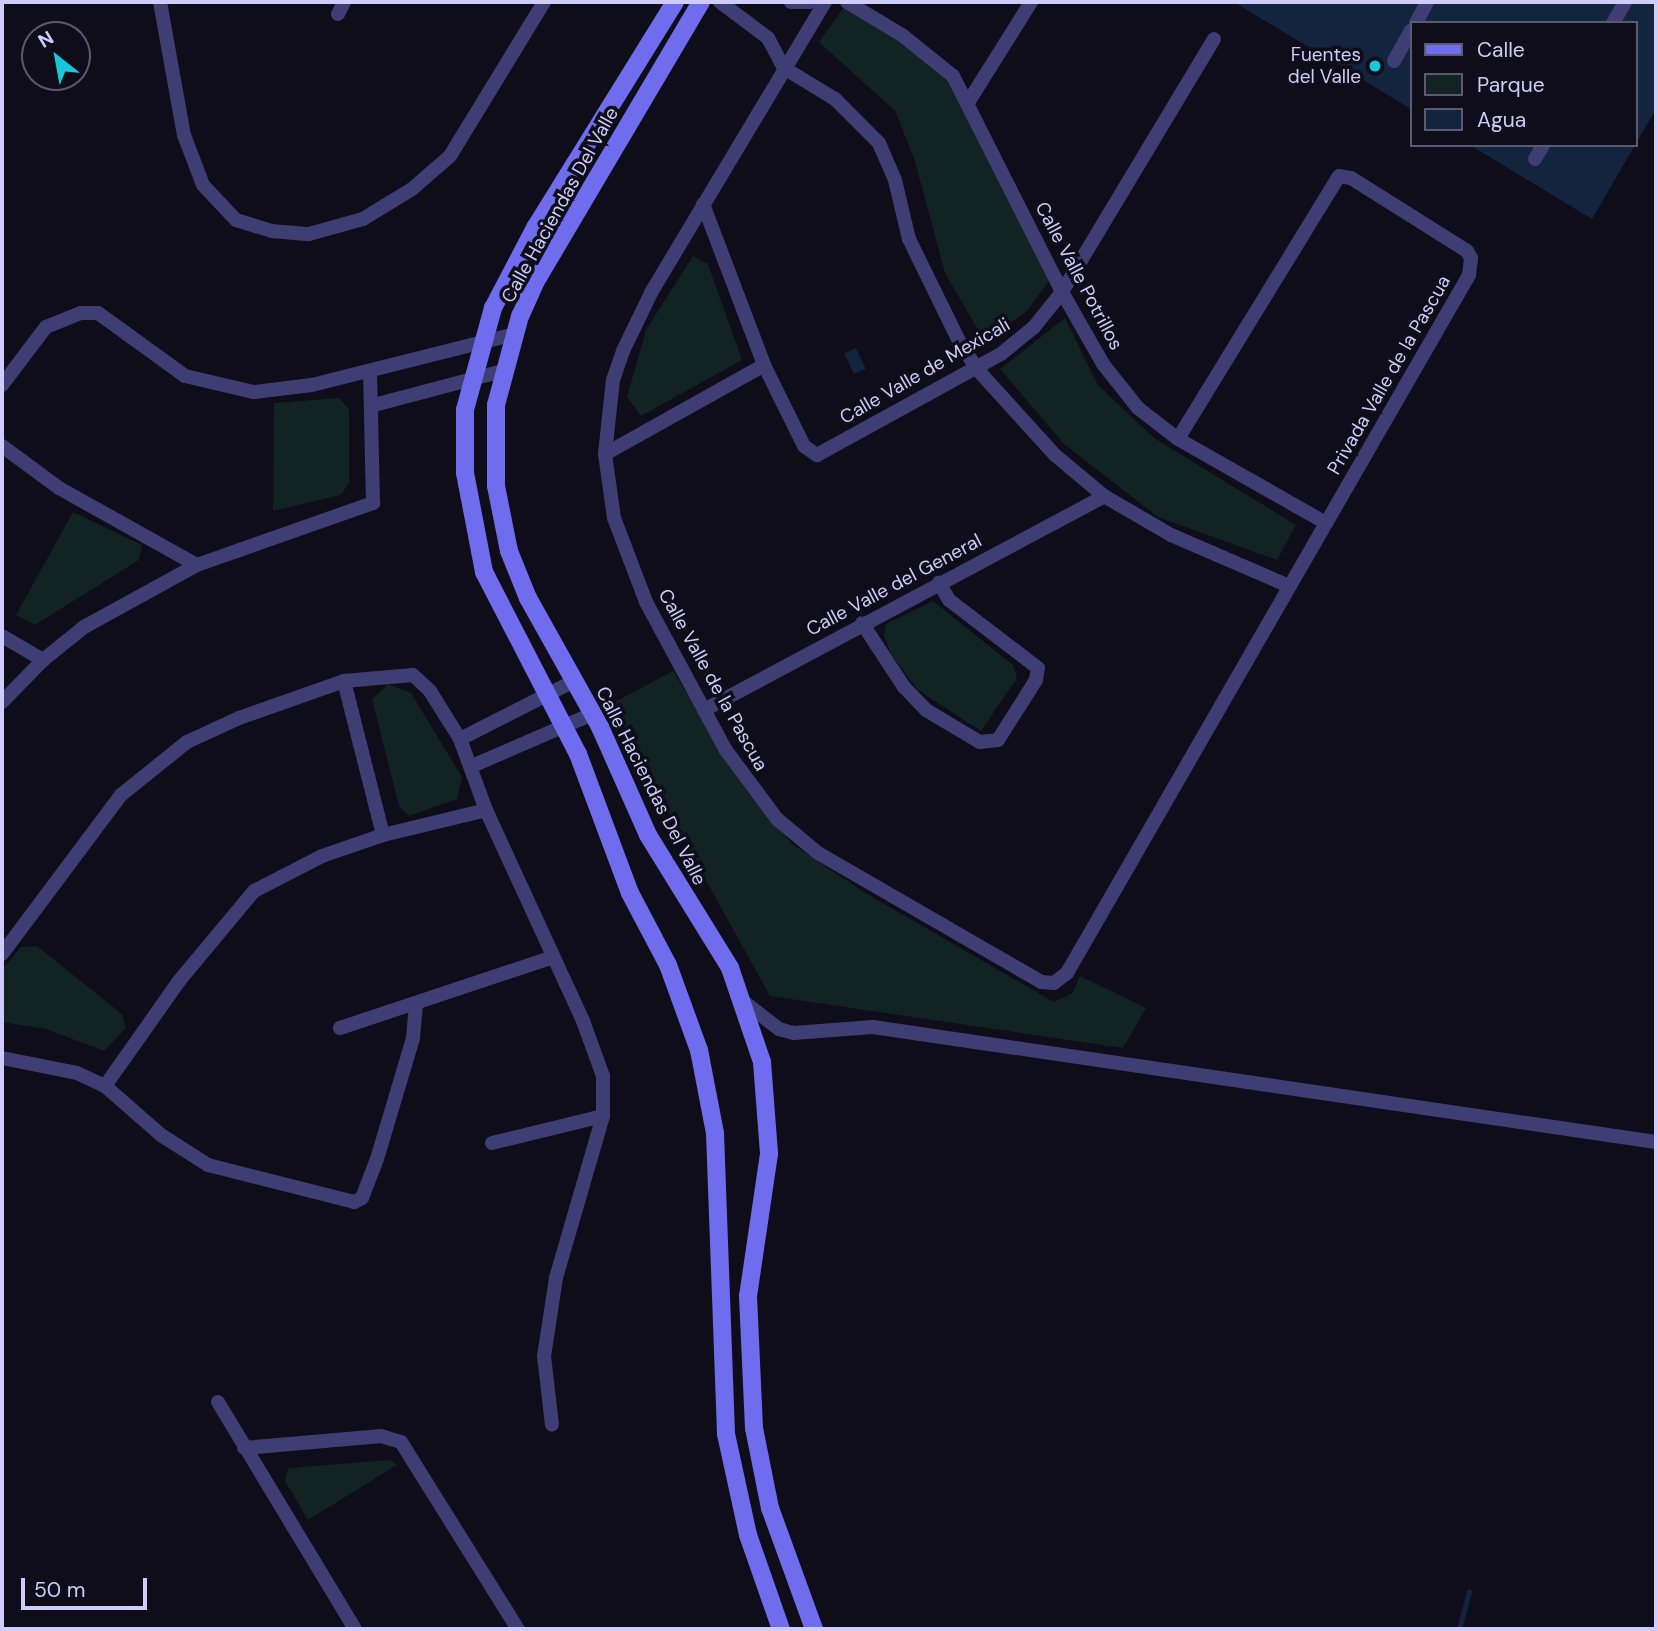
<!DOCTYPE html>
<style>
body{margin:0}
#map{position:relative;width:1658px;height:1631px;overflow:hidden;background:#0f0d1a;font-family:"DM Sans",sans-serif}
div>[style]{position:absolute}
.green>*{inset:0;background:#112322}
.water>*{inset:0;background:#12243e;transform-origin:0 0}
.stream>*{height:5px;margin:-2.5px;padding:0 2.5px;transform-origin:2.5px;border-radius:2.5px;background:#12243e}
.street>*{height:14px;margin:-7px;padding:0 7px;transform-origin:7px;border-radius:7px;background:#3e3d74}
.secondary>*{height:18px;margin:-9px;padding:0 9px;transform-origin:9px;border-radius:9px;background:#6f6dee}
.dots>*{width:19px;height:19px;translate:-50% -50%;box-sizing:border-box;border:4px solid #0f0d1a;border-radius:50%}
span{translate:-50% -50%;white-space:nowrap;text-align:center;line-height:1.15;-webkit-text-stroke:7px #0f0d1a;paint-order:stroke}
.poi-label{font-size:19px;color:#d0ccf9}
.right{translate:-100% -50%;text-align:right}
.street-label{font-size:19px;color:#d0ccf9}
.frame{position:absolute;inset:0;border:4px solid #d0ccf9;pointer-events:none}
.legend{position:absolute;left:1410px;top:21px;width:228px;height:126px;box-sizing:border-box;background:#0f0d1a;border:2px solid #5c5973;margin:0;padding:9px 12px;list-style:none;font-size:21px;color:#d0ccf9}
.legend li{display:flex;align-items:center;gap:14px;height:35px}
.legend b{width:35px;border:2px solid #5c5973}
.north{position:absolute;left:21px;top:21px;width:70px;height:70px;box-sizing:border-box;background:#0f0d1a;border:2px solid #5c5973;border-radius:50%;rotate:329deg;font-size:19px;font-weight:700;line-height:28px;text-align:center;color:#d0ccf9}
.north::after{content:'';display:block;margin:auto;width:24px;height:32px;background:#19c8d8;clip-path:polygon(50% 0,100% 100%,50% 72%,0 100%)}
.scale{position:absolute;left:21px;top:1578px;width:126px;height:32px;box-sizing:border-box;border:4px solid #d0ccf9;border-top:0;padding-left:9px;font-size:21px;line-height:24px;white-space:nowrap;color:#d0ccf9;-webkit-text-stroke:5px #0f0d1a;paint-order:stroke}
</style>
<div id="map">
<div class="green">
<i style="clip-path:polygon(847px 3px,929px 55px,963px 98px,1049px 281px,1028px 310px,985px 342px,945px 273px,914px 158px,895px 111px,819px 42px)"></i>
<i style="clip-path:polygon(693px 256px,708px 264px,742px 360px,641px 416px,627px 397px,646px 330px)"></i>
<i style="clip-path:polygon(1065px 318px,1098px 385px,1154px 438px,1296px 525px,1277px 560px,1158px 517px,1064px 444px,1000px 369px)"></i>
<i style="clip-path:polygon(339px 398px,349px 409px,349px 483px,341px 495px,273px 511px,274px 403px)"></i>
<i style="clip-path:polygon(73px 512px,142px 545px,139px 560px,35px 625px,16px 615px)"></i>
<i style="clip-path:polygon(933px 601px,1013px 665px,1017px 678px,981px 731px,918px 690px,891px 654px,884px 636px,886px 624px)"></i>
<i style="clip-path:polygon(673px 671px,746px 790px,792px 844px,867px 894px,1054px 1002px,1073px 993px,1080px 976px,1146px 1008px,1123px 1048px,770px 996px,609px 705px)"></i>
<i style="clip-path:polygon(388px 684px,411px 693px,462px 777px,457px 799px,409px 816px,399px 806px,372px 699px)"></i>
<i style="clip-path:polygon(37px 946px,122px 1014px,126px 1028px,104px 1051px,46px 1029px,2px 1022px,2px 970px,21px 947px)"></i>
<i style="clip-path:polygon(390px 1460px,397px 1465px,308px 1520px,285px 1481px,288px 1468px)"></i>
</div>
<div class="water">
<i style="clip-path:polygon(1234px 2px,1656px 2px,1656px 109px,1635px 145px,1635px 23px,1411px 23px,1411px 109px)"></i>
<i style="clip-path:polygon(1470px 145px,1635px 145px,1592px 219px)"></i>
<i style="left:856px;top:348px;width:23px;height:13px;rotate:65deg"></i>
</div>
<div class="stream">
<i style="left:1459px;top:1629px;width:39px;rotate:-75deg"></i>
</div>
<div class="street">
<i style="left:160px;top:2px;width:135px;rotate:79.8deg"></i>
<i style="left:184px;top:135px;width:53px;rotate:69.2deg"></i>
<i style="left:203px;top:185px;width:48px;rotate:46.7deg"></i>
<i style="left:236px;top:220px;width:38px;rotate:17deg"></i>
<i style="left:272px;top:231px;width:37px;rotate:5deg"></i>
<i style="left:309px;top:234px;width:56px;rotate:-15.5deg"></i>
<i style="left:363px;top:219px;width:57px;rotate:-31.5deg"></i>
<i style="left:412px;top:189px;width:50px;rotate:-41deg"></i>
<i style="left:450px;top:156px;width:180px;rotate:-58.6deg"></i>
<i style="left:720px;top:2px;width:60px;rotate:36.9deg"></i>
<i style="left:768px;top:38px;width:34px;rotate:62deg"></i>
<i style="left:784px;top:68px;width:60px;rotate:31.3deg"></i>
<i style="left:835px;top:99px;width:62px;rotate:45deg"></i>
<i style="left:879px;top:143px;width:40px;rotate:66.6deg"></i>
<i style="left:895px;top:180px;width:61px;rotate:76.7deg"></i>
<i style="left:909px;top:239px;width:111px;rotate:63.9deg"></i>
<i style="left:958px;top:339px;width:34px;rotate:58deg"></i>
<i style="left:976px;top:368px;width:118px;rotate:47.8deg"></i>
<i style="left:1055px;top:455px;width:64px;rotate:39.9deg"></i>
<i style="left:1104px;top:496px;width:78px;rotate:30.2deg"></i>
<i style="left:1171px;top:535px;width:129px;rotate:23.4deg"></i>
<i style="left:791px;top:2px;width:19px"></i>
<i style="left:825px;top:2px;width:339px;rotate:120.9deg"></i>
<i style="left:651px;top:293px;width:64px;rotate:115.8deg"></i>
<i style="left:623px;top:351px;width:31px;rotate:109deg"></i>
<i style="left:613px;top:380px;width:74px;rotate:96.2deg"></i>
<i style="left:605px;top:454px;width:65px;rotate:82deg"></i>
<i style="left:614px;top:518px;width:90px;rotate:69.1deg"></i>
<i style="left:646px;top:602px;width:167px;rotate:61.7deg"></i>
<i style="left:725px;top:749px;width:87px;rotate:53.4deg"></i>
<i style="left:777px;top:819px;width:53px;rotate:39.7deg"></i>
<i style="left:818px;top:853px;width:258px;rotate:30deg"></i>
<i style="left:1041px;top:982px;width:13px;rotate:4deg"></i>
<i style="left:1054px;top:983px;width:16px;rotate:-38deg"></i>
<i style="left:1067px;top:973px;width:805px;rotate:-60.06deg"></i>
<i style="left:1469px;top:275px;width:17px;rotate:-83deg"></i>
<i style="left:1471px;top:258px;width:8px;rotate:-120deg"></i>
<i style="left:1467px;top:251px;width:137px;rotate:-147.8deg"></i>
<i style="left:1351px;top:178px;width:12px;rotate:-171deg"></i>
<i style="left:1339px;top:176px;width:308px;rotate:121.5deg"></i>
<i style="left:847px;top:2px;width:64px;rotate:31deg"></i>
<i style="left:902px;top:35px;width:65px;rotate:38.8deg"></i>
<i style="left:953px;top:76px;width:242px;rotate:63.2deg"></i>
<i style="left:1062px;top:292px;width:83px;rotate:60.3deg"></i>
<i style="left:1103px;top:364px;width:56px;rotate:51.5deg"></i>
<i style="left:1138px;top:408px;width:51px;rotate:37.8deg"></i>
<i style="left:1178px;top:439px;width:170px;rotate:29.6deg"></i>
<i style="left:338px;top:14px;width:13px;rotate:-63deg"></i>
<i style="left:1416px;top:23px;width:24px;rotate:-62deg"></i>
<i style="left:1613px;top:23px;width:24px;rotate:-60deg"></i>
<i style="left:1394px;top:61px;width:35px;rotate:-61deg"></i>
<i style="left:969px;top:101px;width:117px;rotate:-57.9deg"></i>
<i style="left:1535px;top:159px;width:16px;rotate:-60deg"></i>
<i style="left:703px;top:204px;width:172px;rotate:69.2deg"></i>
<i style="left:764px;top:365px;width:90px;rotate:63.7deg"></i>
<i style="left:804px;top:446px;width:16px;rotate:35deg"></i>
<i style="left:817px;top:455px;width:210px;rotate:-28.8deg"></i>
<i style="left:1001px;top:354px;width:43px;rotate:-39.3deg"></i>
<i style="left:1034px;top:327px;width:45px;rotate:-51.3deg"></i>
<i style="left:1062px;top:292px;width:295px;rotate:-59deg"></i>
<i style="left:2px;top:385px;width:73px;rotate:-52.8deg"></i>
<i style="left:46px;top:327px;width:38px;rotate:-22deg"></i>
<i style="left:81px;top:313px;width:17px"></i>
<i style="left:98px;top:313px;width:107px;rotate:35.9deg"></i>
<i style="left:185px;top:376px;width:71px;rotate:13.1deg"></i>
<i style="left:254px;top:392px;width:58px;rotate:-6.9deg"></i>
<i style="left:312px;top:385px;width:209px;rotate:-14.1deg"></i>
<i style="left:374px;top:405px;width:133px;rotate:-14.8deg"></i>
<i style="left:2px;top:446px;width:71px;rotate:36.4deg"></i>
<i style="left:59px;top:488px;width:158px;rotate:29.2deg"></i>
<i style="left:605px;top:454px;width:182px;rotate:-29.2deg"></i>
<i style="left:862px;top:623px;width:77px;rotate:56.7deg"></i>
<i style="left:904px;top:687px;width:32px;rotate:46deg"></i>
<i style="left:926px;top:710px;width:63px;rotate:30.7deg"></i>
<i style="left:980px;top:742px;width:18px;rotate:-6deg"></i>
<i style="left:998px;top:740px;width:71px;rotate:-57.7deg"></i>
<i style="left:1036px;top:680px;width:12px;rotate:-81deg"></i>
<i style="left:1038px;top:668px;width:112px;rotate:-142.6deg"></i>
<i style="left:949px;top:600px;width:20px;rotate:-120deg"></i>
<i style="left:2px;top:636px;width:48px;rotate:30.3deg"></i>
<i style="left:344px;top:681px;width:159px;rotate:75.8deg"></i>
<i style="left:2px;top:702px;width:59px;rotate:-45.7deg"></i>
<i style="left:43px;top:660px;width:53px;rotate:-38.8deg"></i>
<i style="left:84px;top:627px;width:129px;rotate:-28.8deg"></i>
<i style="left:197px;top:565px;width:187px;rotate:-19.4deg"></i>
<i style="left:373px;top:503px;width:131px;rotate:-91.3deg"></i>
<i style="left:704px;top:710px;width:454px;rotate:-28.1deg"></i>
<i style="left:460px;top:739px;width:128px;rotate:-27deg"></i>
<i style="left:472px;top:766px;width:131px;rotate:-23.4deg"></i>
<i style="left:2px;top:954px;width:199px;rotate:-53.2deg"></i>
<i style="left:121px;top:795px;width:85px;rotate:-38.8deg"></i>
<i style="left:187px;top:742px;width:57px;rotate:-24.8deg"></i>
<i style="left:239px;top:718px;width:111px;rotate:-19.4deg"></i>
<i style="left:344px;top:681px;width:69px;rotate:-5deg"></i>
<i style="left:413px;top:675px;width:23px;rotate:43deg"></i>
<i style="left:430px;top:691px;width:57px;rotate:58deg"></i>
<i style="left:460px;top:739px;width:76px;rotate:69.9deg"></i>
<i style="left:743px;top:1001px;width:46px;rotate:37.9deg"></i>
<i style="left:779px;top:1029px;width:16px;rotate:15deg"></i>
<i style="left:794px;top:1033px;width:79px;rotate:-4.3deg"></i>
<i style="left:873px;top:1027px;width:791px;rotate:8.36deg"></i>
<i style="left:340px;top:1028px;width:221px;rotate:-18.4deg"></i>
<i style="left:2px;top:1058px;width:76px;rotate:11.3deg"></i>
<i style="left:77px;top:1073px;width:31px;rotate:25deg"></i>
<i style="left:105px;top:1086px;width:74px;rotate:41.2deg"></i>
<i style="left:161px;top:1135px;width:56px;rotate:32.6deg"></i>
<i style="left:208px;top:1165px;width:151px;rotate:14.2deg"></i>
<i style="left:354px;top:1202px;width:9px;rotate:-27deg"></i>
<i style="left:362px;top:1198px;width:42px;rotate:-69deg"></i>
<i style="left:377px;top:1159px;width:126px;rotate:-73.4deg"></i>
<i style="left:413px;top:1038px;width:35px;rotate:-85deg"></i>
<i style="left:105px;top:1086px;width:128px;rotate:-54.8deg"></i>
<i style="left:179px;top:981px;width:117px;rotate:-50.2deg"></i>
<i style="left:254px;top:891px;width:76px;rotate:-27.2deg"></i>
<i style="left:322px;top:856px;width:65px;rotate:-19deg"></i>
<i style="left:383px;top:835px;width:106px;rotate:-13.6deg"></i>
<i style="left:486px;top:810px;width:232px;rotate:65.3deg"></i>
<i style="left:583px;top:1021px;width:59px;rotate:70deg"></i>
<i style="left:603px;top:1076px;width:40px;rotate:90deg"></i>
<i style="left:603px;top:1116px;width:169px;rotate:106.2deg"></i>
<i style="left:556px;top:1278px;width:79px;rotate:98.7deg"></i>
<i style="left:544px;top:1356px;width:69px;rotate:83.4deg"></i>
<i style="left:492px;top:1143px;width:114px;rotate:-13.7deg"></i>
<i style="left:218px;top:1402px;width:265px;rotate:58.9deg"></i>
<i style="left:244px;top:1448px;width:138px;rotate:-5deg"></i>
<i style="left:381px;top:1436px;width:21px;rotate:17deg"></i>
<i style="left:401px;top:1442px;width:221px;rotate:58deg"></i>
</div>
<div class="secondary">
<i style="left:675px;top:2px;width:264px;rotate:121.8deg"></i>
<i style="left:536px;top:226px;width:93px;rotate:117.7deg"></i>
<i style="left:493px;top:308px;width:106px;rotate:105.4deg"></i>
<i style="left:465px;top:410px;width:63px;rotate:90deg"></i>
<i style="left:465px;top:473px;width:101px;rotate:79.1deg"></i>
<i style="left:484px;top:572px;width:205px;rotate:62.7deg"></i>
<i style="left:578px;top:754px;width:148px;rotate:69.5deg"></i>
<i style="left:630px;top:893px;width:81px;rotate:62.2deg"></i>
<i style="left:668px;top:965px;width:90px;rotate:70deg"></i>
<i style="left:699px;top:1050px;width:85px;rotate:79.1deg"></i>
<i style="left:715px;top:1133px;width:301px;rotate:87.9deg"></i>
<i style="left:726px;top:1434px;width:103px;rotate:77.7deg"></i>
<i style="left:748px;top:1535px;width:100px;rotate:70.7deg"></i>
<i style="left:701px;top:2px;width:326px;rotate:120.6deg"></i>
<i style="left:535px;top:283px;width:36px;rotate:114deg"></i>
<i style="left:520px;top:316px;width:92px;rotate:105.1deg"></i>
<i style="left:496px;top:405px;width:81px;rotate:90deg"></i>
<i style="left:496px;top:486px;width:66px;rotate:78.7deg"></i>
<i style="left:509px;top:551px;width:51px;rotate:68deg"></i>
<i style="left:528px;top:598px;width:148px;rotate:60.8deg"></i>
<i style="left:600px;top:727px;width:118px;rotate:66deg"></i>
<i style="left:648px;top:835px;width:156px;rotate:58.3deg"></i>
<i style="left:730px;top:968px;width:99px;rotate:71.2deg"></i>
<i style="left:762px;top:1062px;width:92px;rotate:85.6deg"></i>
<i style="left:769px;top:1154px;width:144px;rotate:98.4deg"></i>
<i style="left:748px;top:1296px;width:132px;rotate:87.4deg"></i>
<i style="left:754px;top:1428px;width:82px;rotate:78.7deg"></i>
<i style="left:770px;top:1508px;width:129px;rotate:70deg"></i>
</div>
<div class="dots">
<i style="left:1375px;top:66px;background:#19c8d8"></i>
</div>
<div class="poi-label">
<span class="right" style="left:1361px;top:66px">Fuentes<br>del Valle</span>
</div>
<div class="street-label">
<span style="left:560px;top:205px;rotate:-61deg">Calle Haciendas Del Valle</span>
<span style="left:1079px;top:276px;rotate:62deg">Calle Valle Potrillos</span>
<span style="left:925px;top:371px;rotate:-30deg">Calle Valle de Mexicali</span>
<span style="left:1389px;top:375px;rotate:-60deg">Privada Valle de la Pascua</span>
<span style="left:894px;top:585px;rotate:-28deg">Calle Valle del General</span>
<span style="left:713px;top:680px;rotate:61deg">Calle Valle de la Pascua</span>
<span style="left:651px;top:786px;rotate:63deg">Calle Haciendas Del Valle</span>
</div>
<div class="frame"></div>
<ul class="legend">
<li><b style="height:9px;background:#6f6dee"></b>Calle</li>
<li><b style="height:19px;background:#112322"></b>Parque</li>
<li><b style="height:19px;background:#12243e"></b>Agua</li>
</ul>
<div class="north">N</div>
<div class="scale">50 m</div>
</div>
